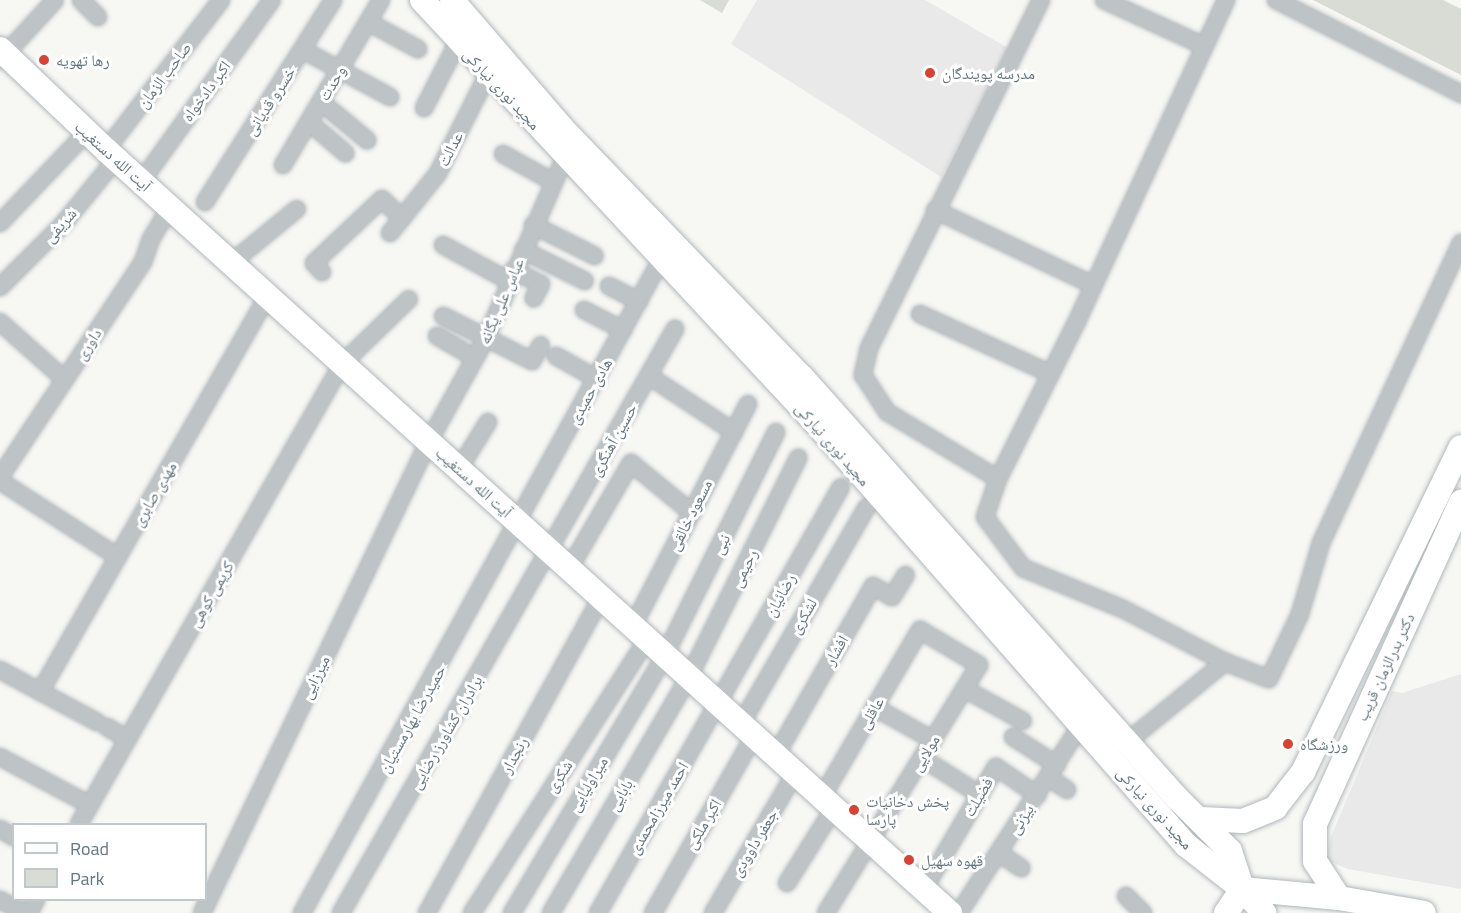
<!DOCTYPE html>
<meta charset="utf-8">
<style>
body{margin:0}
#map{position:relative;width:1461px;height:913px;overflow:hidden;background:#f7f7f4;font-family:"Titillium Web","Noto Naskh Arabic",sans-serif}
div>[style]{position:absolute}
.built>*{inset:0;background:#e8e9e8}
.green>*{inset:0;background:#d8dcd4}
.roads{filter:drop-shadow(0 0 2px #b1b8bb) drop-shadow(0 0 2px #b1b8bb)}
.street>*{height:16px;margin:-8px;padding:0 8px;transform-origin:8px;border-radius:8px;background:#bec4c6}
.secondary>*{height:24px;margin:-12px;padding:0 12px;transform-origin:12px;border-radius:12px;background:#fff}
.dots>*{width:16px;height:16px;translate:-50% -50%;box-sizing:border-box;border:3px solid #fff;border-radius:50%}
span{translate:-50% -50%;white-space:nowrap;text-align:center;line-height:1.15;-webkit-text-stroke:6px #fff;paint-order:stroke}
.poi-label{font-size:16px;color:#64767e}
.left{translate:0 -50%;text-align:left}
.street-label{font-size:16px;color:#64767e}
.legend{position:absolute;left:12px;top:823px;width:195px;height:78px;box-sizing:border-box;background:#fff;border:2px solid #c1c8cb;margin:0;padding:8px 10px;list-style:none;font-size:18px;color:#64767e}
.legend li{display:flex;align-items:center;gap:12px;height:30px}
.legend b{width:30px;border:2px solid #c1c8cb}
</style>
<div id="map">
<div class="built">
<i style="clip-path:polygon(757px 0,925px 0,1008px 48px,941px 177px,731px 44px)"></i>
<i style="clip-path:polygon(1461px 674px,1461px 889px,1348px 869px,1326px 860px,1331px 837px,1392px 691px,1402px 693px)"></i>
</div>
<div class="green">
<i style="clip-path:polygon(700px 0,729px 0,722px 13px)"></i>
<i style="clip-path:polygon(1313px 0,1443px 0,1461px 9px,1461px 75px)"></i>
</div>
<div class="roads">
<div class="street">
<i style="left:81px;top:0;width:24px;rotate:45deg"></i>
<i style="left:1041px;top:0;width:388px;rotate:116.3deg"></i>
<i style="left:869px;top:348px;width:28px;rotate:103deg"></i>
<i style="left:863px;top:375px;width:44px;rotate:57deg"></i>
<i style="left:887px;top:412px;width:130px;rotate:31.1deg"></i>
<i style="left:998px;top:479px;width:40px;rotate:108.9deg"></i>
<i style="left:985px;top:517px;width:64px;rotate:53.3deg"></i>
<i style="left:1023px;top:568px;width:108px;rotate:22.3deg"></i>
<i style="left:1123px;top:609px;width:115px;rotate:27.5deg"></i>
<i style="left:1225px;top:662px;width:47px;rotate:21.1deg"></i>
<i style="left:1269px;top:679px;width:72px;rotate:-64.5deg"></i>
<i style="left:1300px;top:614px;width:74px;rotate:-73.5deg"></i>
<i style="left:1321px;top:543px;width:331px;rotate:-65deg"></i>
<i style="left:1104px;top:0;width:110px;rotate:24.7deg"></i>
<i style="left:1276px;top:0;width:208px;rotate:26.9deg"></i>
<i style="left:368px;top:22px;width:57px;rotate:28.4deg"></i>
<i style="left:303px;top:50px;width:99px;rotate:28.4deg"></i>
<i style="left:0;top:60px;width:81px;rotate:-47.5deg"></i>
<i style="left:321px;top:102px;width:60px;rotate:39.6deg"></i>
<i style="left:424px;top:108px;width:74px;rotate:-62.7deg"></i>
<i style="left:309px;top:122px;width:48px;rotate:40.7deg"></i>
<i style="left:106px;top:150px;width:189px;rotate:-52.5deg"></i>
<i style="left:503px;top:154px;width:57px;rotate:29.2deg"></i>
<i style="left:283px;top:165px;width:192px;rotate:-59.3deg"></i>
<i style="left:141px;top:182px;width:224px;rotate:-54.3deg"></i>
<i style="left:205px;top:202px;width:239px;rotate:-57.6deg"></i>
<i style="left:935px;top:210px;width:175px;rotate:25.4deg"></i>
<i style="left:0;top:223px;width:126px;rotate:-46.3deg"></i>
<i style="left:533px;top:225px;width:69px;rotate:26.6deg"></i>
<i style="left:390px;top:233px;width:77px;rotate:-51.3deg"></i>
<i style="left:438px;top:173px;width:111px;rotate:-63.2deg"></i>
<i style="left:443px;top:245px;width:75px;rotate:28.6deg"></i>
<i style="left:523px;top:250px;width:69px;rotate:26.6deg"></i>
<i style="left:231px;top:263px;width:85px;rotate:-39.3deg"></i>
<i style="left:513px;top:270px;width:31px;rotate:27deg"></i>
<i style="left:541px;top:284px;width:16px;rotate:117deg"></i>
<i style="left:322px;top:272px;width:12px;rotate:-132deg"></i>
<i style="left:314px;top:263px;width:93px;rotate:-43.3deg"></i>
<i style="left:382px;top:199px;width:28px;rotate:44deg"></i>
<i style="left:609px;top:286px;width:34px;rotate:27deg"></i>
<i style="left:0;top:287px;width:89px;rotate:-45deg"></i>
<i style="left:63px;top:224px;width:84px;rotate:-50.8deg"></i>
<i style="left:584px;top:310px;width:44px;rotate:27.1deg"></i>
<i style="left:920px;top:314px;width:144px;rotate:24.6deg"></i>
<i style="left:443px;top:316px;width:100px;rotate:26.8deg"></i>
<i style="left:532px;top:361px;width:18px;rotate:-61deg"></i>
<i style="left:0;top:322px;width:87px;rotate:41.7deg"></i>
<i style="left:437px;top:336px;width:44px;rotate:30.1deg"></i>
<i style="left:556px;top:356px;width:47px;rotate:29.3deg"></i>
<i style="left:649px;top:376px;width:102px;rotate:33.4deg"></i>
<i style="left:459px;top:469px;width:55px;rotate:-58.3deg"></i>
<i style="left:0;top:477px;width:258px;rotate:-56.4deg"></i>
<i style="left:143px;top:262px;width:24px;rotate:-71deg"></i>
<i style="left:151px;top:239px;width:37px;rotate:-59deg"></i>
<i style="left:998px;top:479px;width:179px;rotate:-63.4deg"></i>
<i style="left:1078px;top:319px;width:352px;rotate:-65.1deg"></i>
<i style="left:0;top:481px;width:140px;rotate:32.8deg"></i>
<i style="left:569px;top:569px;width:123px;rotate:-59.7deg"></i>
<i style="left:631px;top:463px;width:79px;rotate:39.3deg"></i>
<i style="left:633px;top:626px;width:250px;rotate:-62.6deg"></i>
<i style="left:0;top:670px;width:110px;rotate:28.2deg"></i>
<i style="left:965px;top:689px;width:66px;rotate:28.9deg"></i>
<i style="left:40px;top:692px;width:457px;rotate:-60.1deg"></i>
<i style="left:874px;top:707px;width:68px;rotate:29.2deg"></i>
<i style="left:741px;top:724px;width:250px;rotate:-59.9deg"></i>
<i style="left:107px;top:727px;width:24px;rotate:30deg"></i>
<i style="left:1013px;top:737px;width:52px;rotate:32.5deg"></i>
<i style="left:1127px;top:742px;width:127px;rotate:-39.2deg"></i>
<i style="left:776px;top:755px;width:195px;rotate:-60.1deg"></i>
<i style="left:873px;top:586px;width:22px;rotate:30deg"></i>
<i style="left:892px;top:597px;width:26px;rotate:-58deg"></i>
<i style="left:0;top:757px;width:102px;rotate:28.1deg"></i>
<i style="left:922px;top:758px;width:69px;rotate:32.5deg"></i>
<i style="left:1048px;top:777px;width:23px;rotate:34deg"></i>
<i style="left:822px;top:797px;width:194px;rotate:-59.6deg"></i>
<i style="left:920px;top:630px;width:69px;rotate:30.7deg"></i>
<i style="left:979px;top:665px;width:291px;rotate:121.7deg"></i>
<i style="left:79px;top:824px;width:530px;rotate:-60.24deg"></i>
<i style="left:342px;top:364px;width:93px;rotate:-44.1deg"></i>
<i style="left:0;top:829px;width:16px;rotate:30deg"></i>
<i style="left:999px;top:853px;width:27px;rotate:34deg"></i>
<i style="left:787px;top:883px;width:89px;rotate:-57.9deg"></i>
<i style="left:924px;top:889px;width:142px;rotate:-59.5deg"></i>
<i style="left:996px;top:767px;width:50px;rotate:34.3deg"></i>
<i style="left:1126px;top:896px;width:24px;rotate:45deg"></i>
<i style="left:0;top:900px;width:27px;rotate:28deg"></i>
<i style="left:29px;top:913px;width:15px;rotate:-62deg"></i>
<i style="left:202px;top:913px;width:524px;rotate:-64.32deg"></i>
<i style="left:429px;top:441px;width:118px;rotate:-61deg"></i>
<i style="left:486px;top:338px;width:197px;rotate:-66.4deg"></i>
<i style="left:302px;top:913px;width:747px;rotate:-61.21deg"></i>
<i style="left:341px;top:913px;width:673px;rotate:-60.23deg"></i>
<i style="left:427px;top:913px;width:360px;rotate:-61.1deg"></i>
<i style="left:472px;top:913px;width:325px;rotate:-57.4deg"></i>
<i style="left:512px;top:913px;width:300px;rotate:-59.3deg"></i>
<i style="left:665px;top:655px;width:249px;rotate:-63.5deg"></i>
<i style="left:551px;top:913px;width:273px;rotate:-59.7deg"></i>
<i style="left:689px;top:677px;width:245px;rotate:-63.5deg"></i>
<i style="left:598px;top:913px;width:490px;rotate:-60.3deg"></i>
<i style="left:653px;top:913px;width:204px;rotate:-60.3deg"></i>
<i style="left:713px;top:913px;width:162px;rotate:-59.6deg"></i>
<i style="left:959px;top:913px;width:224px;rotate:-57deg"></i>
</div>
<div class="secondary">
<i style="left:422px;top:0;width:577px;rotate:47.04deg"></i>
<i style="left:815px;top:422px;width:563px;rotate:48.75deg"></i>
<i style="left:1186px;top:845px;width:71px;rotate:38.2deg"></i>
<i style="left:1242px;top:889px;width:33px;rotate:47deg"></i>
<i style="left:452px;top:0;width:169px;rotate:49.3deg"></i>
<i style="left:562px;top:128px;width:346px;rotate:46.1deg"></i>
<i style="left:802px;top:377px;width:564px;rotate:48.31deg"></i>
<i style="left:1177px;top:798px;width:75px;rotate:45deg"></i>
<i style="left:1230px;top:851px;width:40px;rotate:72deg"></i>
<i style="left:0;top:49px;width:146px;rotate:43.6deg"></i>
<i style="left:106px;top:150px;width:1138px;rotate:42.11deg"></i>
<i style="left:1201px;top:819px;width:42px;rotate:2.7deg"></i>
<i style="left:1243px;top:821px;width:35px;rotate:-22deg"></i>
<i style="left:1275px;top:808px;width:46px;rotate:-52.1deg"></i>
<i style="left:1303px;top:772px;width:361px;rotate:-64.1deg"></i>
<i style="left:1242px;top:889px;width:97px;rotate:5.3deg"></i>
<i style="left:1339px;top:898px;width:86px;rotate:10deg"></i>
<i style="left:1339px;top:898px;width:44px;rotate:-123deg"></i>
<i style="left:1315px;top:861px;width:37px;rotate:-90deg"></i>
<i style="left:1315px;top:824px;width:354px;rotate:-65.6deg"></i>
<i style="left:1226px;top:913px;width:29px;rotate:-56deg"></i>
</div>
</div>
<div class="dots">
<i style="left:44px;top:60px;background:#d94333"></i>
<i style="left:930px;top:73px;background:#d94333"></i>
<i style="left:1288px;top:744px;background:#d94333"></i>
<i style="left:854px;top:810px;background:#d94333"></i>
<i style="left:909px;top:860px;background:#d94333"></i>
</div>
<div class="poi-label">
<span class="left" style="left:56px;top:60px">رها تهویه</span>
<span class="left" style="left:942px;top:73px">مدرسه پویندگان</span>
<span class="left" style="left:1300px;top:744px">ورزشگاه</span>
<span class="left" style="left:866px;top:810px">پخش دخانیات<br>پارسا</span>
<span class="left" style="left:921px;top:860px">قهوه سهیل</span>
</div>
<div class="street-label">
<span style="left:164px;top:75px;rotate:-53deg">صاحب الزمان</span>
<span style="left:332px;top:83px;rotate:-59deg">وحدت</span>
<span style="left:502px;top:89px;rotate:47deg">مجید نوری نیارکی</span>
<span style="left:206px;top:91px;rotate:-54deg">اکبر دادخواه</span>
<span style="left:270px;top:101px;rotate:-57deg">خسرو قدیانی</span>
<span style="left:450px;top:149px;rotate:-63deg">عدالت</span>
<span style="left:113px;top:156px;rotate:42deg">آیت الله دستغیب</span>
<span style="left:60px;top:225px;rotate:-48deg">شریفی</span>
<span style="left:501px;top:301px;rotate:-67deg">عباس علی یگانه</span>
<span style="left:88px;top:344px;rotate:-57deg">داوری</span>
<span style="left:590px;top:391px;rotate:-61deg">هادی حمیدی</span>
<span style="left:613px;top:440px;rotate:-61deg">حسین آهنگری</span>
<span style="left:833px;top:444px;rotate:49deg">مجید نوری نیارکی</span>
<span style="left:474px;top:482px;rotate:42deg">آیت الله دستغیب</span>
<span style="left:154px;top:494px;rotate:-60deg">مهدی صابری</span>
<span style="left:690px;top:515px;rotate:-63deg">مسعود خالقی</span>
<span style="left:721px;top:544px;rotate:-64deg">نبی</span>
<span style="left:744px;top:568px;rotate:-64deg">رحیمی</span>
<span style="left:211px;top:594px;rotate:-60deg">کریمی کوهی</span>
<span style="left:780px;top:595px;rotate:-61deg">رضائیان</span>
<span style="left:803px;top:616px;rotate:-60deg">لشکری</span>
<span style="left:836px;top:650px;rotate:-60deg">افشار</span>
<span style="left:1385px;top:667px;rotate:-65deg">دکتر بدرالزمان قریب</span>
<span style="left:315px;top:677px;rotate:-64deg">میرزایی</span>
<span style="left:871px;top:713px;rotate:-60deg">عاقلی</span>
<span style="left:412px;top:719px;rotate:-61deg">حمیدرضا بهارمستیان</span>
<span style="left:446px;top:732px;rotate:-60deg">برادران کشاورز رضایی</span>
<span style="left:925px;top:753px;rotate:-58deg">مولایی</span>
<span style="left:514px;top:755px;rotate:-61deg">رنجدار</span>
<span style="left:559px;top:776px;rotate:-57deg">شکری</span>
<span style="left:588px;top:784px;rotate:-59deg">میراولیایی</span>
<span style="left:620px;top:795px;rotate:-60deg">بابایی</span>
<span style="left:978px;top:797px;rotate:-60deg">فضیلت</span>
<span style="left:658px;top:808px;rotate:-60deg">احمد میرزامحمدی</span>
<span style="left:1155px;top:808px;rotate:48deg">مجید نوری نیارکی</span>
<span style="left:1021px;top:819px;rotate:-57deg">بیژنی</span>
<span style="left:703px;top:824px;rotate:-60deg">اکبر ملکی</span>
<span style="left:754px;top:843px;rotate:-59deg">جعفر داوودی</span>
</div>
<ul class="legend">
<li><b style="height:8px;background:#fff"></b>Road</li>
<li><b style="height:16px;background:#d8dcd4"></b>Park</li>
</ul>
</div>
